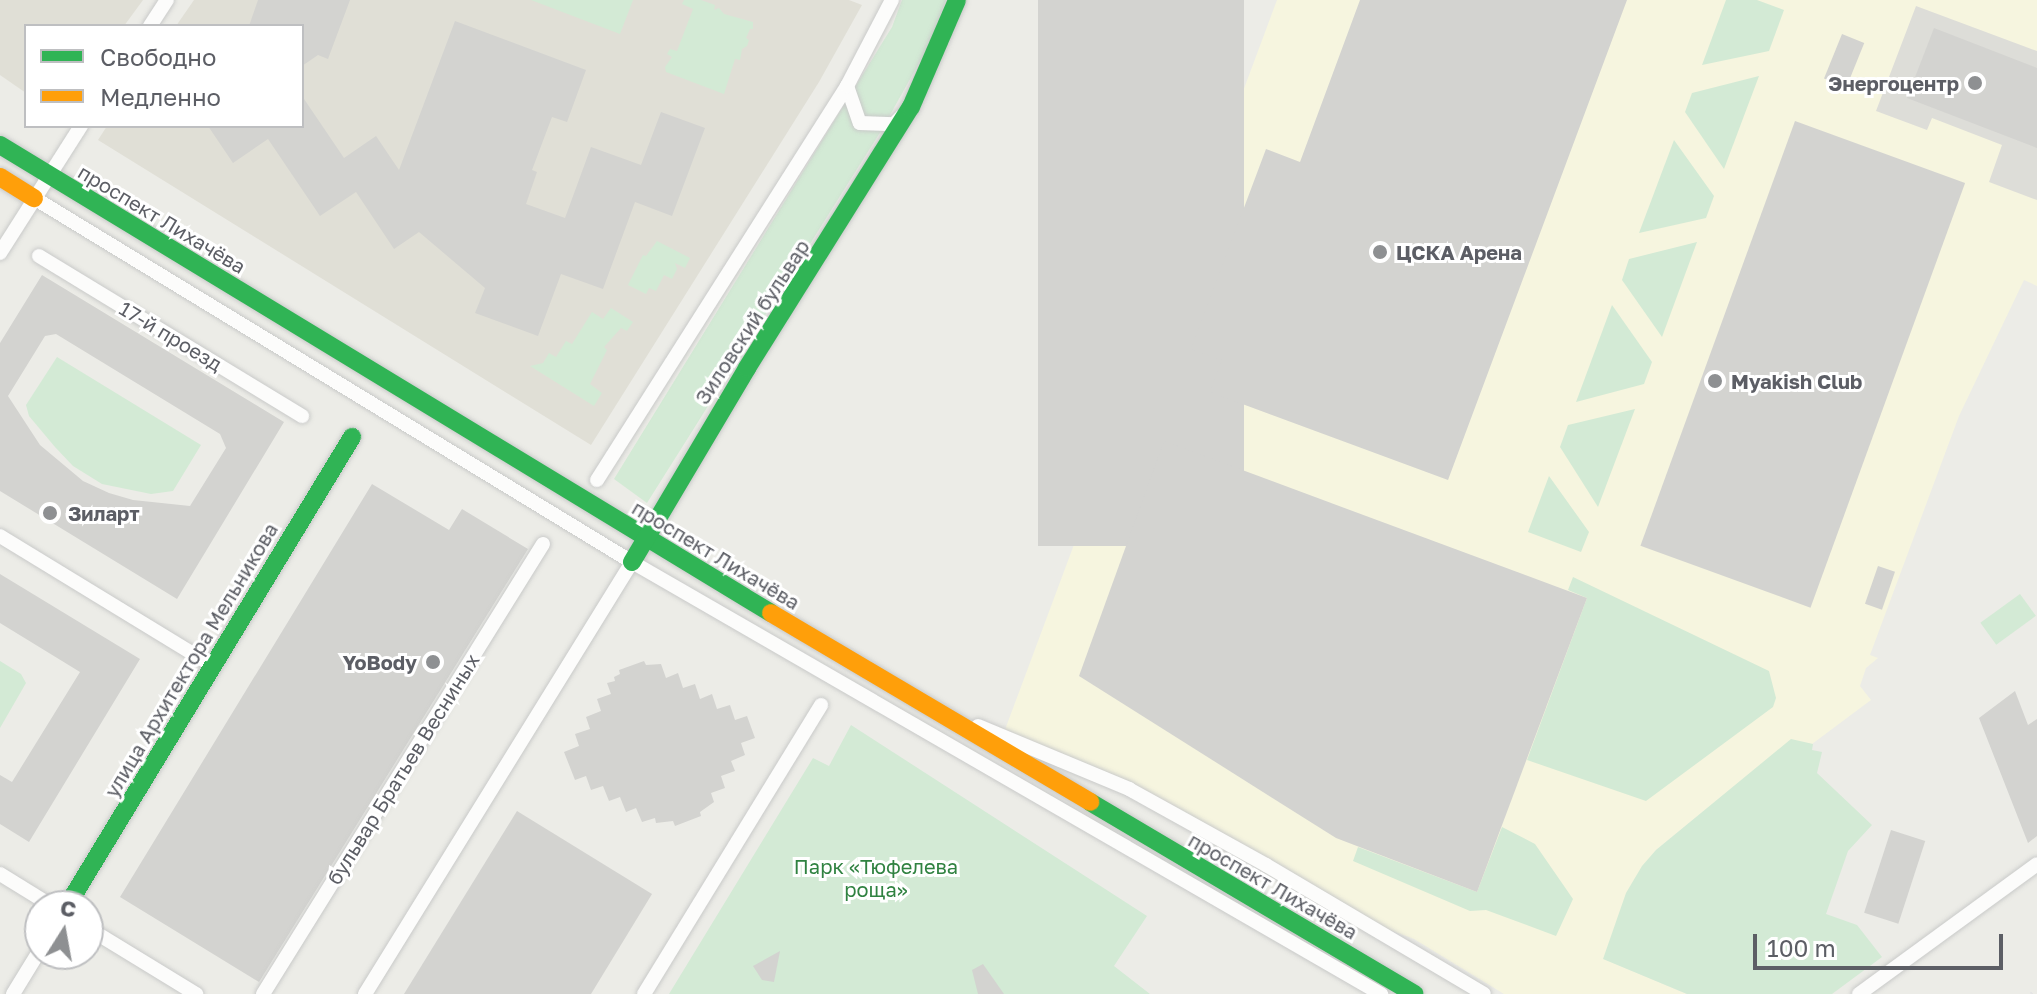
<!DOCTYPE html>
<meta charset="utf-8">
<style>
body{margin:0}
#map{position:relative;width:2037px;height:994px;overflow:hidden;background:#ecece7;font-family:"Golos Text",sans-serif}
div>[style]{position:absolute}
.commercial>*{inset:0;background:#f6f5df}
.industrial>*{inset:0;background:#ddddd8}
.education>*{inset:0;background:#e0dfd6}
.green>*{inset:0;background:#d3ead5;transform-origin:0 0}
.building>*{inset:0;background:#d3d3d0;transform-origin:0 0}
.roads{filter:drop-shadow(0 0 2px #c9cac9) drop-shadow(0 0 2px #c9cac9)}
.street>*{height:14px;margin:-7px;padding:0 7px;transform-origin:7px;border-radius:7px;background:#fcfcfb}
.fast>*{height:18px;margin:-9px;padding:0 9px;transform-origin:9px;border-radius:9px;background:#30b455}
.slow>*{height:18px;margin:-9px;padding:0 9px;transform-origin:9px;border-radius:9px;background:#ff9f0a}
.rail>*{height:5px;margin-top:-2.5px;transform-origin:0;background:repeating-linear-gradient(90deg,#e4e4e4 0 2px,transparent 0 12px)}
.dots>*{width:22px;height:22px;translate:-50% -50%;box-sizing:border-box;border:4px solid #fff;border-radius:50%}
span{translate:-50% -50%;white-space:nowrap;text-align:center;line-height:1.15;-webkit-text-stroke:6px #fff;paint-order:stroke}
.poi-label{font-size:20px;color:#5c5e65;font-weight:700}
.right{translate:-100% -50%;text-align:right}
.left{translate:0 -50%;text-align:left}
.street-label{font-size:20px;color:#5c5e65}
.park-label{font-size:20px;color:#308241}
.legend{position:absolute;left:24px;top:24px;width:280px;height:104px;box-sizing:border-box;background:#fff;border:2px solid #bebfc1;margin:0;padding:10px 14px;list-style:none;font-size:24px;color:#5c5e65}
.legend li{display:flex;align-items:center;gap:16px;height:40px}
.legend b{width:40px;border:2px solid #bebfc1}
.north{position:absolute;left:24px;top:890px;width:80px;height:80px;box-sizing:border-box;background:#fff;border:2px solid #bebfc1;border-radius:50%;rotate:11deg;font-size:22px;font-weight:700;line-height:32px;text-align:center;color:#5c5e65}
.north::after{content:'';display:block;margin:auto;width:28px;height:36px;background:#8e9092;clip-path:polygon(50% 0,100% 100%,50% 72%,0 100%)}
.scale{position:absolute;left:1753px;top:934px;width:250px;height:36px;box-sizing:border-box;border:4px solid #5c5e65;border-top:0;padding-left:10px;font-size:24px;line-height:28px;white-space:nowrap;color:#5c5e65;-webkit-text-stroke:6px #fff;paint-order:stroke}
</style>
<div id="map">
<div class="commercial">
<i style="clip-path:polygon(1277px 0,2037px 0,2037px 286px,2024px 280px,1959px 416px,1870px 655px,1878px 658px,1866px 668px,1860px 686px,1871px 700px,1812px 744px,1791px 740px,1656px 850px,1635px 878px,1604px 959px,1687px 994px,1504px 994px,1414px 939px,1379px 926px,1262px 857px,1003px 735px)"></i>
</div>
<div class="industrial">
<i style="clip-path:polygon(1916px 6px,2037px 51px,2037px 200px,1989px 182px,2002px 145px,1932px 118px,1927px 130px,1876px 111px)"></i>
</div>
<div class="education">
<i style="clip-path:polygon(0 0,143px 0,124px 26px,26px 26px,26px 93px,0 75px)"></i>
<i style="clip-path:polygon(194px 0,849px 0,862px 5px,819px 82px,591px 445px,98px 140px,107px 126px,302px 126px,302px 26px,176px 26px)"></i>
</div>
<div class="green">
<i style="clip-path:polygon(531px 0,633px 0,620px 34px)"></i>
<i style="clip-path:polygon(684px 0,701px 0,715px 5px,714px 10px,719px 8px,724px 14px,753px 22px,753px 29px,750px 29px,746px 38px,749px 40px,747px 46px,742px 49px,740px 60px,735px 59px,724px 94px,666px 72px,665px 67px,672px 57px,667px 54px,670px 49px,677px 51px,693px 9px,682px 4px)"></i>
<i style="clip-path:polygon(902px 0,946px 0,928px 47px,881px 131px,647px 503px,614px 479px,892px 27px)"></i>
<i style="clip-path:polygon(1726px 0,1757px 0,1784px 10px,1769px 51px,1702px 65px)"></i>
<i style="clip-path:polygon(1759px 76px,1724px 169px,1685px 112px,1692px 93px)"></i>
<i style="clip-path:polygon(1674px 140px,1714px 196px,1706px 218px,1639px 233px)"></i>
<i style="clip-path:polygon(657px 241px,690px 258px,685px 268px,675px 263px,677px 269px,672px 279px,664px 275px,656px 291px,649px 288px,646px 294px,628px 285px,643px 255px,646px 256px)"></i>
<i style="clip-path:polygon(1697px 242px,1662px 337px,1622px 280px,1629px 259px)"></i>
<i style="clip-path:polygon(1612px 305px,1652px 362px,1644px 384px,1576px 402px)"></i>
<i style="clip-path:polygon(611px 308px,633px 322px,627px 331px,621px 328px,604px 347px,607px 350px,590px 384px,602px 393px,594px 406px,530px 366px,543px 363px,549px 353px,556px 357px,566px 341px,572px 344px,592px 312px,603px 319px)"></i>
<i style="clip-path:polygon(57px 357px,201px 445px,173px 491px,151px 494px,102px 484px,73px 466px,55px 447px,29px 416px,26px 405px)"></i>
<i style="clip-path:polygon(1635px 409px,1598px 507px,1560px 447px,1568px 425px)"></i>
<i style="clip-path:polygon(1549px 476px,1589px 532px,1581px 552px,1528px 532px)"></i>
<i style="clip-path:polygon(1573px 577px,1769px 671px,1776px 698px,1773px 707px,1646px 801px,1527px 760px,1587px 598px,1568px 590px)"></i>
<i style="left:2020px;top:594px;width:27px;height:49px;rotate:54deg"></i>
<i style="clip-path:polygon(0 661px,21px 674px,26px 683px,0 728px)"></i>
<i style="clip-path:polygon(851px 725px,1147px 916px,1114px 966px,1150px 994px,669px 994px,813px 758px,829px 766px)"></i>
<i style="clip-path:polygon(1791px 739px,1813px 744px,1812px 750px,1822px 752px,1817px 773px,1872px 825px,1848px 851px,1826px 914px,1857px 925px,1882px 957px,1832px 994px,1687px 994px,1603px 959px,1626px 893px,1642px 866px,1656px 850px)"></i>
<i style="clip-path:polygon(1502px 827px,1535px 844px,1573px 899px,1556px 936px,1486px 910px,1470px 911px,1353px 861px,1358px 847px,1477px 892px)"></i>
</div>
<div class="building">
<i style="clip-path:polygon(258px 0,350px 0,328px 59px,318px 55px,302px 66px,302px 26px,249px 26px)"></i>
<i style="left:1038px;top:0;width:206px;height:546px"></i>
<i style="clip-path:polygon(1360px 0,1627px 0,1448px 480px,1210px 392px,1222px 360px,1191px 349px,1266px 149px,1300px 162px)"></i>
<i style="clip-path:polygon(455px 21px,586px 70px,567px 122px,552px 117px,532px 170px,537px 172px,526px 204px,565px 218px,591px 147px,641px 165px,661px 112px,705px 128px,672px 216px,635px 202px,603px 289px,561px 274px,538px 336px,475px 313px,485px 288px,419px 232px,394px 249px,356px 192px,320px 216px,268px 139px,233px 163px,208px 126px,302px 126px,302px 96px,344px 158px,376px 136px,399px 170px)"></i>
<i style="clip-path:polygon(1934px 28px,2037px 68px,2037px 148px,1907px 98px)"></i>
<i style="left:1842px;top:34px;width:24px;height:48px;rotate:22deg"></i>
<i style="left:1795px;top:121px;width:181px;height:452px;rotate:20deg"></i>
<i style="clip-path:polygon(evenodd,42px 275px,284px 422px,177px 599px,0 491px,0 343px,42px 275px,56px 334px,220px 434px,226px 448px,190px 506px,133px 500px,109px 493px,83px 481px,40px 445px,8px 396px,45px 336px,56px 334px)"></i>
<i style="clip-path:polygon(1164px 441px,1587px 598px,1477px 892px,1336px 838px,1079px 676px)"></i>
<i style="clip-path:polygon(372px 484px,449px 530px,462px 509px,528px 549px,259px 982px,120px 897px)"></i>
<i style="left:1878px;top:566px;width:18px;height:40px;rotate:19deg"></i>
<i style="clip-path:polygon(0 574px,140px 659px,29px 842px,0 824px,0 775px,12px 782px,80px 672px,0 623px)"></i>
<i style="clip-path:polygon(644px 661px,646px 665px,661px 664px,666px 678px,678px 673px,683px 688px,695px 684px,700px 699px,712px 694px,717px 709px,730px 705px,735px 720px,747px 716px,755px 738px,741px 743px,745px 755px,731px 761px,735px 771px,721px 776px,725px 788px,711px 793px,714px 802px,700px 812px,701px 816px,675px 826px,673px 821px,656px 823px,655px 818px,642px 822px,636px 808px,626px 812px,620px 797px,609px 801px,603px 786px,591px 790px,586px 776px,575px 780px,564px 752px,579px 746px,575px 734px,590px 729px,586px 717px,601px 711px,597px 699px,611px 694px,607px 683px,615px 681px,614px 677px,620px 674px,619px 670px)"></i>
<i style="clip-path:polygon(2015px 691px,2028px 725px,2037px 719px,2037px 836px,2028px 843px,1979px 718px)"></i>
<i style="clip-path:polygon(517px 811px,652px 894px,591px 994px,404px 994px)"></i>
<i style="left:1891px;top:830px;width:36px;height:87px;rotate:18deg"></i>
<i style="clip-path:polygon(780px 951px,774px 982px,762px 980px,753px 966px)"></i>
<i style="clip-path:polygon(983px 964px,1004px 994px,978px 994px,972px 970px)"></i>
</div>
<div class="roads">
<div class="street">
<i style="left:150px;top:26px;width:31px;rotate:-57deg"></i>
<i style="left:847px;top:86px;width:39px;rotate:71deg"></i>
<i style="left:860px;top:123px;width:34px;rotate:2deg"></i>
<i style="left:894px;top:124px;width:11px;rotate:-45deg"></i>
<i style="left:34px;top:198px;width:700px;rotate:31.33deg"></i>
<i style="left:632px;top:562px;width:865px;rotate:29.98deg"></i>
<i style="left:0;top:253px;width:151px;rotate:-57.5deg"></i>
<i style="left:39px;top:256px;width:308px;rotate:31.3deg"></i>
<i style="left:597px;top:480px;width:467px;rotate:-57.6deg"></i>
<i style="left:847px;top:86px;width:97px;rotate:-62.4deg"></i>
<i style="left:0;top:536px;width:250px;rotate:31.4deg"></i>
<i style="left:978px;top:726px;width:164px;rotate:22.6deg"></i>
<i style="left:1129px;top:789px;width:157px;rotate:29deg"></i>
<i style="left:1266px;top:865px;width:253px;rotate:30.6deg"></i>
<i style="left:0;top:874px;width:61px;rotate:31.6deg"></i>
<i style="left:88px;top:928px;width:127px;rotate:31.4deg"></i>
<i style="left:13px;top:994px;width:52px;rotate:-58.5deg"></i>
<i style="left:263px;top:994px;width:530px;rotate:-58.11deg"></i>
<i style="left:365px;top:994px;width:508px;rotate:-58.28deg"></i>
<i style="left:644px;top:994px;width:339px;rotate:-58.5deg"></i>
<i style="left:1859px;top:994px;width:220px;rotate:-36.1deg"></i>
</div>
<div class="fast">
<i style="left:0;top:145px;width:902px;rotate:31.26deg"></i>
<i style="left:632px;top:562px;width:226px;rotate:-59.3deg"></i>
<i style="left:747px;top:368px;width:308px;rotate:-57.9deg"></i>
<i style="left:911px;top:107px;width:116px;rotate:-66.7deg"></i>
<i style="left:1090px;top:802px;width:377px;rotate:30.6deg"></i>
<i style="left:67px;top:906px;width:549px;rotate:-58.71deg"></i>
</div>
<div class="slow">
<i style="left:0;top:177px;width:40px;rotate:32deg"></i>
<i style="left:771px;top:613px;width:371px;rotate:30.6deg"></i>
</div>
</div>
<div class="rail">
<i style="left:2031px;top:994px;width:7px;rotate:-34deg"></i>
</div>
<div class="dots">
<i style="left:1975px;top:83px;background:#8e9092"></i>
<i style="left:1380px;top:252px;background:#8e9092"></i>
<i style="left:1715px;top:381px;background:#8e9092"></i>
<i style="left:50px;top:513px;background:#8e9092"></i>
<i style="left:433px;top:662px;background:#8e9092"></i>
</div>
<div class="poi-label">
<span class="right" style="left:1959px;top:83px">Энергоцентр</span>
<span class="left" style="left:1396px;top:252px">ЦСКА Арена</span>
<span class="left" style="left:1731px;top:381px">Myakish Club</span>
<span class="left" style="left:68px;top:513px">Зиларт</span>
<span class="right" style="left:417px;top:662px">YoBody</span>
</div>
<div class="street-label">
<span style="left:162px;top:219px;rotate:31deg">проспект Лихачёва</span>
<span style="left:752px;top:322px;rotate:-57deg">Зиловский бульвар</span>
<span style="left:171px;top:336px;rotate:31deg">17-й проезд</span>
<span style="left:716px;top:555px;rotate:31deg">проспект Лихачёва</span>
<span style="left:191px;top:660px;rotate:-59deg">улица Архитектора Мельникова</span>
<span style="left:403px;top:769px;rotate:-58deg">бульвар Братьев Весниных</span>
<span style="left:1273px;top:886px;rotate:30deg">проспект Лихачёва</span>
</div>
<div class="park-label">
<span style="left:876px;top:878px">Парк «Тюфелева<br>роща»</span>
</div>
<ul class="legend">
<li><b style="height:10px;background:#30b455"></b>Свободно</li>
<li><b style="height:10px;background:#ff9f0a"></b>Медленно</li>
</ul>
<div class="north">С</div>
<div class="scale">100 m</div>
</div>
